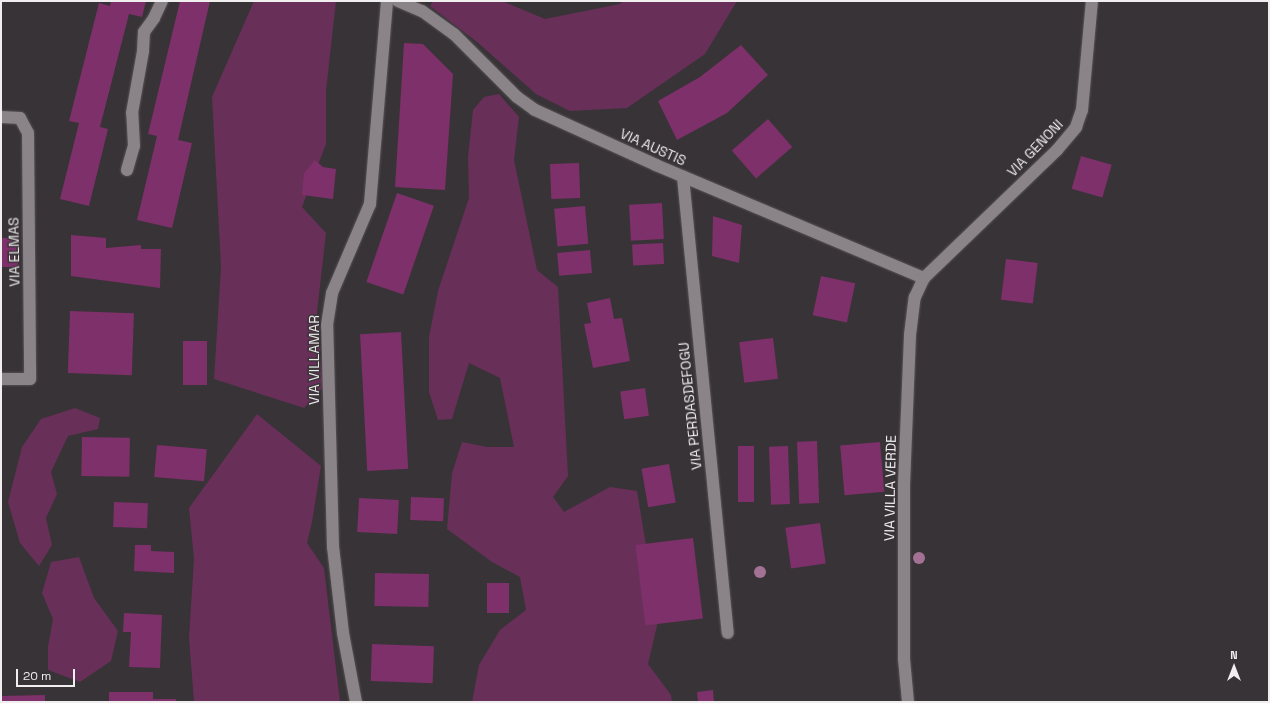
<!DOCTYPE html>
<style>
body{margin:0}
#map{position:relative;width:1270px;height:703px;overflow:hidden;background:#383336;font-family:"Space Grotesk",sans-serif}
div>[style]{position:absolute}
.green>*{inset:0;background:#682f59}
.building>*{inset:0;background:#7d306a;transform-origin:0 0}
.roads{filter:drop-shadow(0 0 1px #565255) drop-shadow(0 0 1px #565255)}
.minor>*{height:12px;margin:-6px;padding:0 6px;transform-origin:6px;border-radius:6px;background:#8a8488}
.trees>*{width:12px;height:12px;margin:-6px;border-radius:50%;background:#a37194}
span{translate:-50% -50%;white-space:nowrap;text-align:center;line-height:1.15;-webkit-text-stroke:3px #383336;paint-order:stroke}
.street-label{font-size:14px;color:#f1eef0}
.frame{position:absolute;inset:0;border:2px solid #f1eef0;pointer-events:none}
.north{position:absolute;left:1214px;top:647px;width:40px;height:40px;-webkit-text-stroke:3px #383336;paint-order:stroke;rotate:0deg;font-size:11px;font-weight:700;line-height:16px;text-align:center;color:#f1eef0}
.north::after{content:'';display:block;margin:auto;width:14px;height:18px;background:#f1eef0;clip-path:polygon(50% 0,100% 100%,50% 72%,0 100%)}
.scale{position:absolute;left:16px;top:669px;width:59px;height:18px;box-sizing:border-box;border:2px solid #f1eef0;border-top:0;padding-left:5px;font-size:12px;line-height:14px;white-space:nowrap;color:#f1eef0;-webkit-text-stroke:3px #383336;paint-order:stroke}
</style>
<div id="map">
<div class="green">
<i style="clip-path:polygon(254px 1px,336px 1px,326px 91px,326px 144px,302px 207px,326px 233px,317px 312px,323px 387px,304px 408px,214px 379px,221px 267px,212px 97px)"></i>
<i style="clip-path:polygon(433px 1px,502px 1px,545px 19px,620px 4px,622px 1px,737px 1px,705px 54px,627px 108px,570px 111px,536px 94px,477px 42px,430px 6px)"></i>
<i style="clip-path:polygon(499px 94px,519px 117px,514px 160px,537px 270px,558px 287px,568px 476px,553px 497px,564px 512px,610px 487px,637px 491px,655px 600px,657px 626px,648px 664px,671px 695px,672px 702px,472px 702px,479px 665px,500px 630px,526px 610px,520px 577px,492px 562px,447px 529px,452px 473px,462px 442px,487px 447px,514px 447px,500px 378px,469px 363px,452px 419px,438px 420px,429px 392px,429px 337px,438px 291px,469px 198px,468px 157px,473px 110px,484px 97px)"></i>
<i style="clip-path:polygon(75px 408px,100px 418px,98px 429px,68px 436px,51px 472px,57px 494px,46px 518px,52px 545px,39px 566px,20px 543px,8px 502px,22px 447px,41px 419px)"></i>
<i style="clip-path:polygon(257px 414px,321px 466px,312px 522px,307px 543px,324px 568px,340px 702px,194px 702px,189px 638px,194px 559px,189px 508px)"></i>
<i style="clip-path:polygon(79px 557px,94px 598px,118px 631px,111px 661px,80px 682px,48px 670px,48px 647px,53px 619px,42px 593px,51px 562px)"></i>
</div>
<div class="building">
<i style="clip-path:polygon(111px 1px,146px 1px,142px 17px,129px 14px,100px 127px,108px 129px,89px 206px,60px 199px,79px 123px,69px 121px,99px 3px,110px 6px)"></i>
<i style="clip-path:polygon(180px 1px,210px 1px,178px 140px,192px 143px,172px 228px,137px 220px,157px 136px,148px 134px)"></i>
<i style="clip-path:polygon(404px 43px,423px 44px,453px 74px,445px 190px,395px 187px)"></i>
<i style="clip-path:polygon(741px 45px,768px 75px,727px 113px,677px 140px,658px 101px,700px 77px)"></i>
<i style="left:768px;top:119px;width:37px;height:48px;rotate:49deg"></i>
<i style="left:1081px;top:156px;width:32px;height:34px;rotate:16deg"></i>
<i style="clip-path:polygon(315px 160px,323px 167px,336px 169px,333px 199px,302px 195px,304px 173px)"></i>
<i style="left:579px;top:163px;width:35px;height:29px;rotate:88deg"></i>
<i style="left:397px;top:193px;width:39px;height:94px;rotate:19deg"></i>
<i style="left:662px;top:203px;width:36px;height:33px;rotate:87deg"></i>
<i style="left:585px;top:206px;width:38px;height:31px;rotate:85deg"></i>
<i style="clip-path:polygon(713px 216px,742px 225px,739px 263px,712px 256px)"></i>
<i style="clip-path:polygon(71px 235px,106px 238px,106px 248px,141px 245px,141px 249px,161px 249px,160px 288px,71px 276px)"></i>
<i style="left:1px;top:238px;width:17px;height:29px"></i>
<i style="left:663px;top:243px;width:21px;height:31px;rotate:87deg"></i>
<i style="left:590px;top:250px;width:23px;height:33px;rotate:85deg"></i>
<i style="left:1006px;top:259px;width:32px;height:41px;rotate:7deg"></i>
<i style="left:821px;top:276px;width:35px;height:40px;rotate:12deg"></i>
<i style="clip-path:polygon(610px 298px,614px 319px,622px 318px,630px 361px,593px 368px,584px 324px,591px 323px,587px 303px)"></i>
<i style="left:70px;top:311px;width:64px;height:62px;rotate:2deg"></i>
<i style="left:401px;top:332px;width:137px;height:41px;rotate:87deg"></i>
<i style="left:773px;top:338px;width:41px;height:34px;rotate:83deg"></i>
<i style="left:183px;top:341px;width:24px;height:44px"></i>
<i style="left:645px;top:388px;width:28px;height:25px;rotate:82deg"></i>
<i style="left:82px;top:437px;width:48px;height:39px;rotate:1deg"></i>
<i style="left:817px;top:441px;width:62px;height:20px;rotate:88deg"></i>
<i style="left:880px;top:442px;width:50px;height:40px;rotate:85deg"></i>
<i style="left:157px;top:445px;width:50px;height:32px;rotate:5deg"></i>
<i style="left:738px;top:446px;width:16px;height:56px"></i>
<i style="left:788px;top:446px;width:58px;height:19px;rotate:88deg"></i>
<i style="left:669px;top:464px;width:39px;height:28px;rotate:80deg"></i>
<i style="left:411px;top:497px;width:33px;height:23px;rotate:2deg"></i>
<i style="left:359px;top:498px;width:40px;height:34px;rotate:3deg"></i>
<i style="left:114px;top:502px;width:34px;height:25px;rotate:2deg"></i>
<i style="left:820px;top:523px;width:41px;height:35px;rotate:82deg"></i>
<i style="left:693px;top:538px;width:81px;height:58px;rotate:83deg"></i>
<i style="clip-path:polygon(135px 545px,151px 545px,151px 551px,174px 552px,174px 573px,134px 571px)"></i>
<i style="left:375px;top:573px;width:54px;height:33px;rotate:1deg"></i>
<i style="left:487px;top:583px;width:22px;height:30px"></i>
<i style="clip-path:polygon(124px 613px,162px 615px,160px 668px,129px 667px,131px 632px,123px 632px)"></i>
<i style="left:372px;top:644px;width:62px;height:37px;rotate:2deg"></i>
<i style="clip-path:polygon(713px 690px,714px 702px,698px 702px,697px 692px)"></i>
<i style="clip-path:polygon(109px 692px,153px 692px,153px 699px,176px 699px,176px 702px,109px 702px)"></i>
<i style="clip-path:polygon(45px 695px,45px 702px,1px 702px,1px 696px)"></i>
</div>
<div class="roads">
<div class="minor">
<i style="left:398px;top:1px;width:26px;rotate:23deg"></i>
<i style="left:422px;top:11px;width:39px;rotate:36deg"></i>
<i style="left:454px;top:34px;width:89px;rotate:45deg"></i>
<i style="left:517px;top:97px;width:22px;rotate:36deg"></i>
<i style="left:535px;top:110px;width:133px;rotate:24.4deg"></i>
<i style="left:656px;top:165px;width:291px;rotate:22.9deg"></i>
<i style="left:1px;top:117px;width:19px;rotate:3deg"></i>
<i style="left:20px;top:118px;width:17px;rotate:62deg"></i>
<i style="left:28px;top:133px;width:246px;rotate:89.5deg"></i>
<i style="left:30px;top:379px;width:29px;rotate:180deg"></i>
<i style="left:127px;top:170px;width:25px;rotate:-74deg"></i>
<i style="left:134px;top:146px;width:33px;rotate:-93deg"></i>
<i style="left:132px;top:113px;width:63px;rotate:-79.9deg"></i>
<i style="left:143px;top:51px;width:19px;rotate:-87deg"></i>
<i style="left:144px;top:32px;width:17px;rotate:-54deg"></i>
<i style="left:154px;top:18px;width:19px;rotate:-65deg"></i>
<i style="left:683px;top:177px;width:458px;rotate:84.4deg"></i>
<i style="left:356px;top:702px;width:70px;rotate:-100.7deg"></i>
<i style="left:343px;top:633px;width:87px;rotate:-96.6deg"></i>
<i style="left:333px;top:547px;width:222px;rotate:-91.5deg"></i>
<i style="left:327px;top:325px;width:32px;rotate:-81deg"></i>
<i style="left:332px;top:293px;width:97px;rotate:-66.9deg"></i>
<i style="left:370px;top:204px;width:204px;rotate:-85.2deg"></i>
<i style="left:908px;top:702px;width:43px;rotate:-95.3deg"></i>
<i style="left:904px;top:659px;width:174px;rotate:-90deg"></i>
<i style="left:904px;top:485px;width:150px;rotate:-87.7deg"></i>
<i style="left:910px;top:335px;width:38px;rotate:-83deg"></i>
<i style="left:915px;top:297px;width:21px;rotate:-65deg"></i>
<i style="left:924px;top:278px;width:185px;rotate:-43.9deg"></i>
<i style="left:1057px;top:150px;width:30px;rotate:-50deg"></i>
<i style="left:1076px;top:127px;width:18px;rotate:-71deg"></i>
<i style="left:1082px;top:110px;width:109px;rotate:-84.8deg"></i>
</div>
</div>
<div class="trees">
<i style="left:919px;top:558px"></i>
<i style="left:760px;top:572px"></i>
</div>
<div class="street-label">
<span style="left:653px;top:147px;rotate:24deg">VIA AUSTIS</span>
<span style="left:1035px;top:148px;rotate:-46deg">VIA GENONI</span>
<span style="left:14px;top:252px;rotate:-91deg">VIA ELMAS</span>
<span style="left:314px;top:360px;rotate:-90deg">VIA VILLAMAR</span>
<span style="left:690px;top:406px;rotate:-96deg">VIA PERDASDEFOGU</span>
<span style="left:890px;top:488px;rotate:-89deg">VIA VILLA VERDE</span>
</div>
<div class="frame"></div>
<div class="north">N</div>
<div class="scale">20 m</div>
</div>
